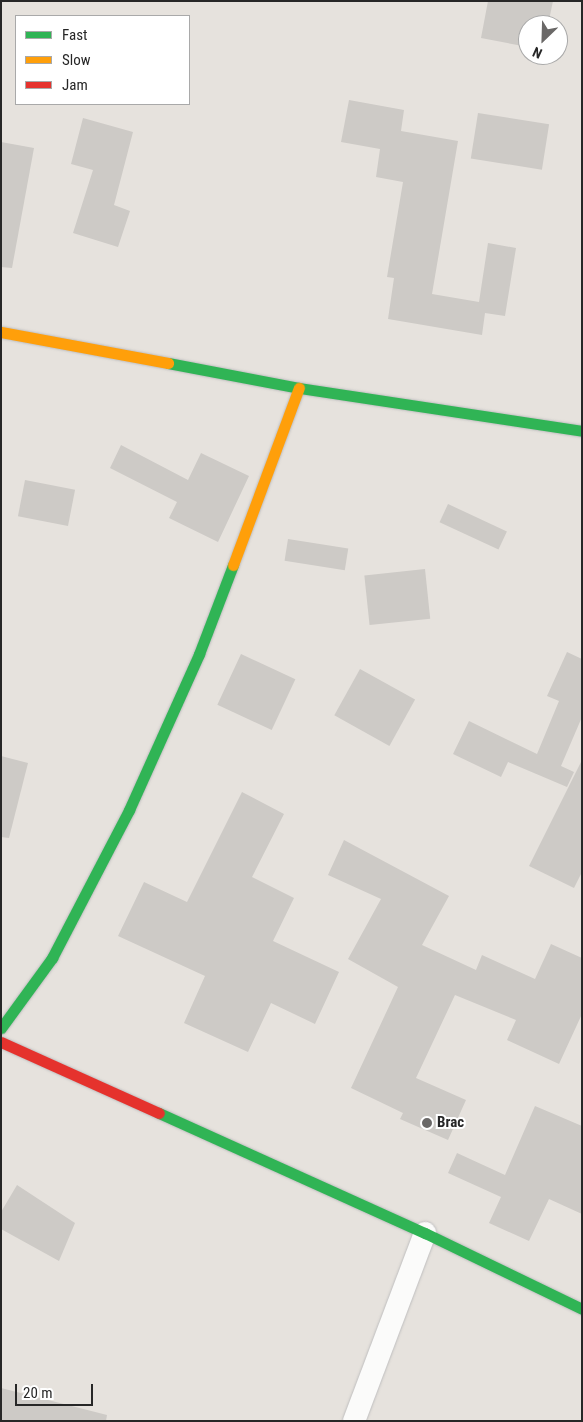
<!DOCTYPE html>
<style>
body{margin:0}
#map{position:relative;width:583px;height:1422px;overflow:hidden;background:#e6e2dd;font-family:"Roboto Condensed",sans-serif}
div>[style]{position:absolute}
.building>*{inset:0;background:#cdcac6;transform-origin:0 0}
.roads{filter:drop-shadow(0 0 1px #bfbebf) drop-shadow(0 0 1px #bfbebf)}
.street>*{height:22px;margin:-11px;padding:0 11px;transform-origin:11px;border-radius:11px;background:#fbfbfa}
.fast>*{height:11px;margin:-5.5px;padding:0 5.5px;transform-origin:5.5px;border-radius:5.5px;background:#30b455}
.slow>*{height:11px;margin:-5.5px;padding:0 5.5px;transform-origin:5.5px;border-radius:5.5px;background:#ff9f0a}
.jam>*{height:11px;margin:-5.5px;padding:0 5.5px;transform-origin:5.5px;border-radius:5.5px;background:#e5322d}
.dots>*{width:14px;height:14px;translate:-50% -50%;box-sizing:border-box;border:2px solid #fff;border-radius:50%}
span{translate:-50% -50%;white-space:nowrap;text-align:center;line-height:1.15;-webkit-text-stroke:4px #fff;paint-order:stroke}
.poi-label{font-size:15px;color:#272727;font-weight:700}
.left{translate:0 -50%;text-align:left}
.frame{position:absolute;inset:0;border:2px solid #272727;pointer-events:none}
.legend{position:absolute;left:15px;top:15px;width:175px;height:90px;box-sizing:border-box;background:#fff;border:1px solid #a9a9a9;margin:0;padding:6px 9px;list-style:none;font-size:15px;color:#272727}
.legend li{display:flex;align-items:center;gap:10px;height:25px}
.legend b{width:25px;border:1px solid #a9a9a9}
.north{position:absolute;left:518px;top:15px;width:50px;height:50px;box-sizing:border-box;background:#fff;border:1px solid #a9a9a9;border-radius:50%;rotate:204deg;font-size:14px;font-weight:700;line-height:20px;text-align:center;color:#272727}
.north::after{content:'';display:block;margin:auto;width:18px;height:22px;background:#6a6867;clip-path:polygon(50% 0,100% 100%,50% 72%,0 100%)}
.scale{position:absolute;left:15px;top:1384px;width:78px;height:22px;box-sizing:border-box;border:2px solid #272727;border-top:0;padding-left:6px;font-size:15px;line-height:18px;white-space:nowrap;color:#272727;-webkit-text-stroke:4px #fff;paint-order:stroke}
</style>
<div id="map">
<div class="building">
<i style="clip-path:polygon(488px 1px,553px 1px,548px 25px,528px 25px,528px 47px,481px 38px)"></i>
<i style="clip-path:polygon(349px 100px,404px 110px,401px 131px,458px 141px,432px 294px,479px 302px,488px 243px,516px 248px,505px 316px,485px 313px,482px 335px,388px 319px,394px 278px,387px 277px,403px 182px,376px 177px,380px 149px,341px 142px)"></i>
<i style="left:478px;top:113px;width:72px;height:46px;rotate:9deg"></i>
<i style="clip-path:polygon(83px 118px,133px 132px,114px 205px,130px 211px,118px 247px,73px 233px,93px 170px,71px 164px)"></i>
<i style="clip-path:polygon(1px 142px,34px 148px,12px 268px,1px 267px)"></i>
<i style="clip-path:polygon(121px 445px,188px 480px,201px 453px,249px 476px,218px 542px,169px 518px,177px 502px,110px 468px)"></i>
<i style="left:25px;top:480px;width:51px;height:37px;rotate:11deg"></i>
<i style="left:448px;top:504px;width:65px;height:20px;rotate:25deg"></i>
<i style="left:288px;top:539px;width:61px;height:22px;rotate:9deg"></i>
<i style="left:425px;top:569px;width:50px;height:61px;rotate:84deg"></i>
<i style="clip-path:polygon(567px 652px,582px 659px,582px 717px,561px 766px,574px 772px,567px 787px,508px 762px,501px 777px,453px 754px,469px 721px,537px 754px,559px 701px,547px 696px)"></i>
<i style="left:241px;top:654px;width:60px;height:56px;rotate:25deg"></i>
<i style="left:360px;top:669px;width:63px;height:53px;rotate:29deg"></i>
<i style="clip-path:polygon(1px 756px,28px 763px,9px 838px,1px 837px)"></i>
<i style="clip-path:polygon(582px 760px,582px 872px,574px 888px,529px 866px)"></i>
<i style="clip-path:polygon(242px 792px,284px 814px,252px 877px,294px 898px,273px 941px,339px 972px,315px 1024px,271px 1003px,248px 1052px,184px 1023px,205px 976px,118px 936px,144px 882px,187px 902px)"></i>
<i style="clip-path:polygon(344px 840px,449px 896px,422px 945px,476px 970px,482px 955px,535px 979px,551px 944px,582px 958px,582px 1014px,559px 1064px,507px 1040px,516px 1020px,455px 995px,416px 1078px,466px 1100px,448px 1140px,400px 1119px,403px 1113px,351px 1088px,398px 987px,348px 959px,381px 899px,328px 875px)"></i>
<i style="clip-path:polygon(535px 1106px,582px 1126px,582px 1214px,549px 1199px,529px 1241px,489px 1223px,501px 1197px,448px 1173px,457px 1153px,505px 1175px)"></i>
<i style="clip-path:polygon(17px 1185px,75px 1223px,59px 1261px,1px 1229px,1px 1212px)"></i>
<i style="clip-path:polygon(1px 1388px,107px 1415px,106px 1421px,1px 1421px)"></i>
</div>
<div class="roads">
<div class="street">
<i style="left:354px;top:1421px;width:201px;rotate:-69.3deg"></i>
</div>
<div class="fast">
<i style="left:168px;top:363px;width:133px;rotate:10.8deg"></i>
<i style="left:299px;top:388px;width:286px;rotate:8.6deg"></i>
<i style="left:1px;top:1028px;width:87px;rotate:-53.9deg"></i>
<i style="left:52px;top:958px;width:167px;rotate:-62.5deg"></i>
<i style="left:129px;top:810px;width:171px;rotate:-65.8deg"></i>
<i style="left:199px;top:654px;width:95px;rotate:-69.1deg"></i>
<i style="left:159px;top:1113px;width:292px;rotate:24.3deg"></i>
<i style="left:425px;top:1233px;width:174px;rotate:25.8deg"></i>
</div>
<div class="slow">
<i style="left:1px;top:332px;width:170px;rotate:10.5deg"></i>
<i style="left:233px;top:565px;width:189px;rotate:-69.6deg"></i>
</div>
<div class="jam">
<i style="left:1px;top:1042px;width:173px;rotate:24.2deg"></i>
</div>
</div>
<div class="dots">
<i style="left:427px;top:1123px;background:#6a6867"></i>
</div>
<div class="poi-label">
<span class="left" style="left:437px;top:1123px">Brac</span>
</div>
<div class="frame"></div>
<ul class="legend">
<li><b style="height:6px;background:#30b455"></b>Fast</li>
<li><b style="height:6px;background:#ff9f0a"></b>Slow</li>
<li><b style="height:6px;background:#e5322d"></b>Jam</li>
</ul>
<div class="north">N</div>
<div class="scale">20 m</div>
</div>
